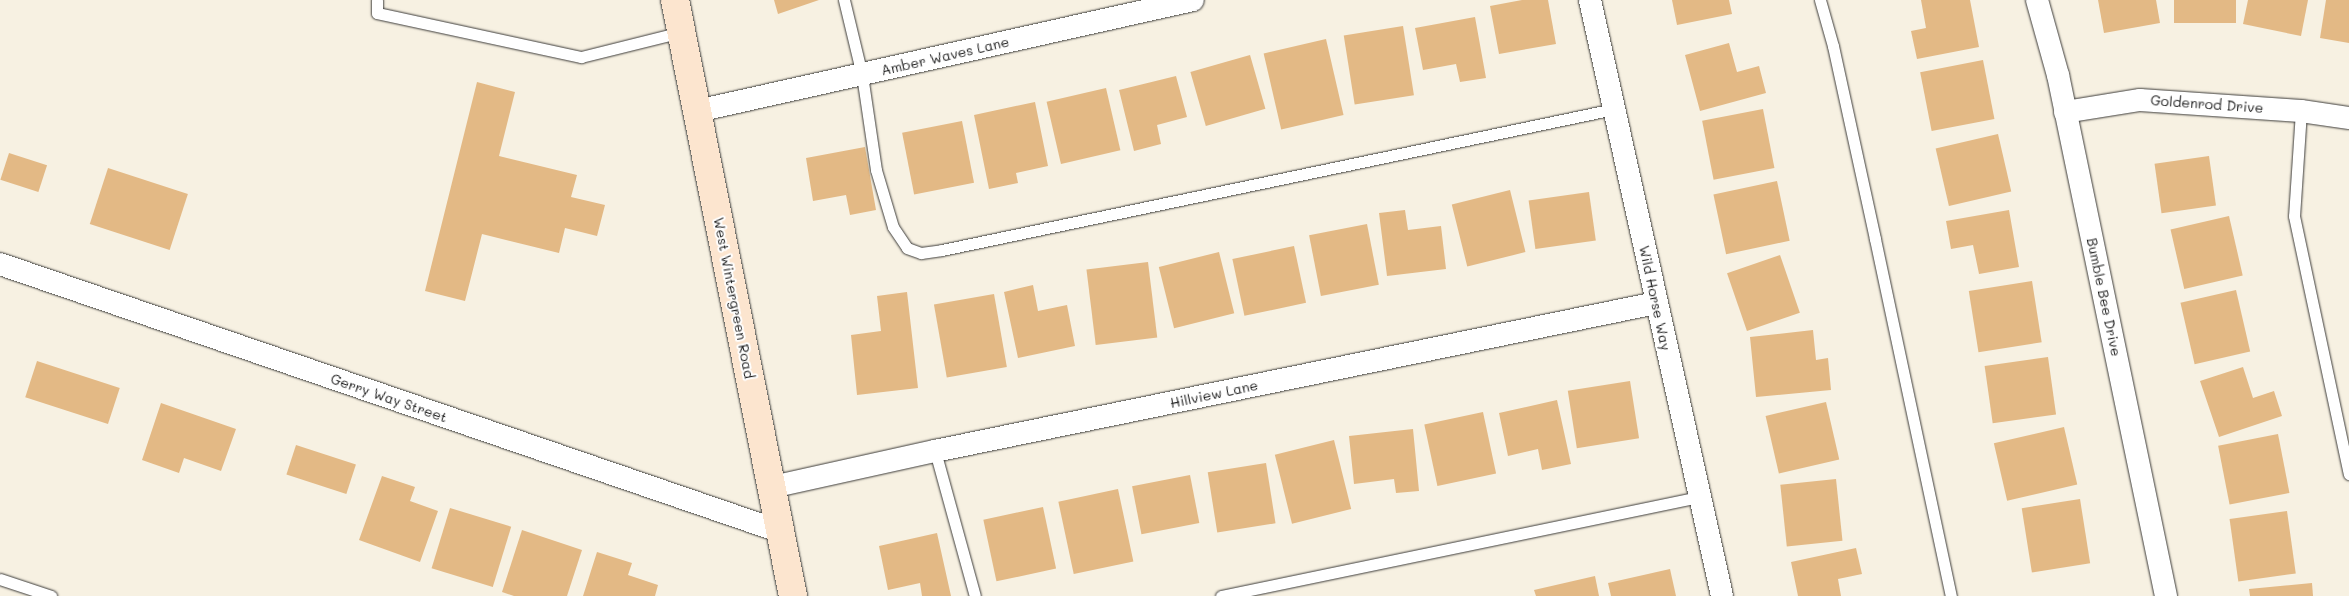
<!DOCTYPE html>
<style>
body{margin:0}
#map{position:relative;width:2349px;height:596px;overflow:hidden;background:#f7f1e2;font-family:Mali,sans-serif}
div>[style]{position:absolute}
.building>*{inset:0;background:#e3b985;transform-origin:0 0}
.roads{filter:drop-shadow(0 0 1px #3d3c3a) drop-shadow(0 0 1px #3d3c3a)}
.service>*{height:11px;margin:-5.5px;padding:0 5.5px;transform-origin:5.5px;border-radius:5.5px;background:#fff}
.minor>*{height:22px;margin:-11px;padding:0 11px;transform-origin:11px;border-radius:11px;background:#fff}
.secondary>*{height:28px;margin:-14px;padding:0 14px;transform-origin:14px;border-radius:14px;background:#fce5cf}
span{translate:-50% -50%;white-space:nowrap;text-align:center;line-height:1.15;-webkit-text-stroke:4px #fff;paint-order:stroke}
.street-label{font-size:14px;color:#1c1c1c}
</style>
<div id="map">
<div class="building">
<i style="clip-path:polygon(774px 0,819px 0,778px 14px)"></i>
<i style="clip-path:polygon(1522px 0,1548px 0,1556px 44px,1499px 54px,1490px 6px)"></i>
<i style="clip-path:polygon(1672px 0,1729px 0,1732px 14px,1677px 25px)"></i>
<i style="clip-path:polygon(1921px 0,1970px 0,1979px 47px,1917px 59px,1911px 31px,1926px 28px)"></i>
<i style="clip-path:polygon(2098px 0,2156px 0,2160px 23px,2104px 33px)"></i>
<i style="left:2174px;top:0;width:62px;height:23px"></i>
<i style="clip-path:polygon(2248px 0,2308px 0,2301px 36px,2243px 24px)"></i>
<i style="clip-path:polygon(2326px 0,2349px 0,2349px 43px,2320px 38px)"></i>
<i style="clip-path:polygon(1475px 17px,1486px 78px,1460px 82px,1456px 64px,1423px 70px,1415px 28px)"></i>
<i style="left:1403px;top:26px;width:70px;height:60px;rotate:81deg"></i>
<i style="left:1326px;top:39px;width:78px;height:64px;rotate:77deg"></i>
<i style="clip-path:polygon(1729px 43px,1737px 72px,1759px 66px,1766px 93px,1700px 111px,1685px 55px)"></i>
<i style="left:1250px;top:55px;width:56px;height:62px;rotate:74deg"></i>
<i style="left:1983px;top:60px;width:60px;height:64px;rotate:79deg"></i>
<i style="clip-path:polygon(1176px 76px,1187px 117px,1157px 125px,1161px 144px,1134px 151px,1119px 90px)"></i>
<i style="clip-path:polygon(477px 82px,515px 92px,499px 156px,577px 175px,571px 197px,605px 205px,597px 236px,565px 228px,559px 253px,482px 234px,465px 301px,425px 291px)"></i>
<i style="left:1106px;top:88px;width:64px;height:61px;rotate:77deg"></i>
<i style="clip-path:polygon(1035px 102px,1048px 166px,1016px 173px,1018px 183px,989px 189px,974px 115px)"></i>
<i style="left:1763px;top:109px;width:60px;height:62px;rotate:79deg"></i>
<i style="left:962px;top:121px;width:63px;height:61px;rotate:79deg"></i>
<i style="left:1998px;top:134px;width:59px;height:64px;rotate:77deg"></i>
<i style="clip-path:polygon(865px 147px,876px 210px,850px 215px,846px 195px,813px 201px,806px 158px)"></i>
<i style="left:9px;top:153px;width:40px;height:28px;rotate:18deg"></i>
<i style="left:2209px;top:156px;width:50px;height:55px;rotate:82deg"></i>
<i style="left:108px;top:168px;width:84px;height:59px;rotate:18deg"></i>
<i style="left:1777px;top:181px;width:61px;height:65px;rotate:78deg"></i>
<i style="left:1510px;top:190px;width:64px;height:60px;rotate:76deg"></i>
<i style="left:1589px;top:192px;width:49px;height:61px;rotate:82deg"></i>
<i style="clip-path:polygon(1405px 210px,1408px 230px,1441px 226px,1446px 269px,1387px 276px,1379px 213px)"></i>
<i style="clip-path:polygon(2009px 210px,2019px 267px,1979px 274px,1973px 245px,1951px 249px,1946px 221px)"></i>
<i style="left:2229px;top:216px;width:61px;height:60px;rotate:77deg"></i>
<i style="left:1367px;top:224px;width:62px;height:59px;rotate:79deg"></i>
<i style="left:1294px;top:246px;width:58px;height:63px;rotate:78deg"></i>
<i style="left:1219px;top:252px;width:63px;height:62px;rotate:76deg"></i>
<i style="left:1780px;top:255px;width:61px;height:56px;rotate:71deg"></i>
<i style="left:1148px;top:262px;width:76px;height:62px;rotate:83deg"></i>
<i style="left:2032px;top:281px;width:62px;height:64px;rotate:81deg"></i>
<i style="clip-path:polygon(1033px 285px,1038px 311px,1067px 305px,1075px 346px,1018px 358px,1004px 292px)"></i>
<i style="left:2236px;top:290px;width:63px;height:57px;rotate:77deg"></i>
<i style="clip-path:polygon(907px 292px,918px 388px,857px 395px,851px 335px,881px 331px,877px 296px)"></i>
<i style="left:994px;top:294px;width:74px;height:61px;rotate:80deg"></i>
<i style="clip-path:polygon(1813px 330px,1816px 360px,1828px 358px,1831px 390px,1756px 397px,1750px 337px)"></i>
<i style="left:2048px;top:357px;width:58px;height:64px;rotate:82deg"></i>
<i style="left:37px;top:361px;width:87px;height:38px;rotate:18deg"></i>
<i style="clip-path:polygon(2243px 367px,2253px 398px,2274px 391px,2282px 416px,2219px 437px,2200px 381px)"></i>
<i style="left:1630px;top:381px;width:58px;height:63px;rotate:81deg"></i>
<i style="clip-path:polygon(1557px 400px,1571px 464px,1542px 470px,1538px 449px,1508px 456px,1499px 413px)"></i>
<i style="left:1826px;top:402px;width:59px;height:62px;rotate:77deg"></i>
<i style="clip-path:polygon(161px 403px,236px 429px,221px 471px,184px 458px,179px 473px,142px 460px)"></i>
<i style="left:1483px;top:412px;width:63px;height:60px;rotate:78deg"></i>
<i style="left:2064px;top:427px;width:59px;height:72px;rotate:77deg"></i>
<i style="clip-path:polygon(1413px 429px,1419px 491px,1396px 493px,1394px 479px,1354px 484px,1349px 436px)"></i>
<i style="left:2278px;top:434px;width:60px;height:61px;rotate:79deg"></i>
<i style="left:1334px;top:440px;width:71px;height:61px;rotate:76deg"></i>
<i style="left:296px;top:445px;width:63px;height:31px;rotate:18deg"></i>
<i style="left:1266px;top:463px;width:61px;height:59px;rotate:81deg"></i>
<i style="left:1190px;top:475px;width:49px;height:59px;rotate:79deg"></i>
<i style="clip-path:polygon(382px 476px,415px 487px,410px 501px,438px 511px,420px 562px,359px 540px)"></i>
<i style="left:1836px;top:479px;width:62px;height:56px;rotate:84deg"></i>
<i style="left:1118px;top:489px;width:74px;height:61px;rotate:78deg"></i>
<i style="left:2080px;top:499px;width:65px;height:59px;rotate:81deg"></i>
<i style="left:1043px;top:507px;width:63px;height:61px;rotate:78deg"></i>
<i style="left:450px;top:508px;width:64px;height:63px;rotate:17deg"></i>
<i style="left:2287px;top:511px;width:63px;height:58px;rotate:82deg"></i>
<i style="clip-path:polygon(522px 530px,582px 550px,567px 596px,514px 596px,502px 592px)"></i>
<i style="clip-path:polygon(937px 533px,951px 596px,922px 596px,920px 583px,888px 590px,879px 546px)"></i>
<i style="clip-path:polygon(1856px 548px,1862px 574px,1838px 579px,1841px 596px,1798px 596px,1791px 562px)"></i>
<i style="clip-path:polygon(597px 552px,632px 563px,628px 575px,658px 585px,655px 596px,583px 596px)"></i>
<i style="clip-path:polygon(1670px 569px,1676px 596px,1611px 596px,1608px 583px)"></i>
<i style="clip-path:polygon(1595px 576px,1599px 596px,1536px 596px,1534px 590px)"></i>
<i style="clip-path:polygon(2312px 583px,2313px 596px,2250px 596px,2249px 589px)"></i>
</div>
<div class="roads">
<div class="service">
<i style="left:377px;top:0;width:13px;rotate:90deg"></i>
<i style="left:377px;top:13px;width:209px;rotate:12.2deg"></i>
<i style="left:581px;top:57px;width:103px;rotate:-14deg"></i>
<i style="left:844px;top:0;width:77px;rotate:76.5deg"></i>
<i style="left:862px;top:75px;width:96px;rotate:81.6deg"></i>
<i style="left:876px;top:170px;width:59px;rotate:73.4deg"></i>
<i style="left:893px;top:227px;width:25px;rotate:56deg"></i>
<i style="left:907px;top:248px;width:15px;rotate:20deg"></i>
<i style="left:921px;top:253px;width:21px;rotate:-8deg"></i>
<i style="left:942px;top:250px;width:687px;rotate:-11.85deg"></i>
<i style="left:1820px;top:0;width:48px;rotate:74.2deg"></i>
<i style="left:1833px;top:46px;width:198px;rotate:77.7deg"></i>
<i style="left:1875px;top:239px;width:365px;rotate:78deg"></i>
<i style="left:2301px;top:111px;width:105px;rotate:93.8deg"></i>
<i style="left:2294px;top:216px;width:264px;rotate:78deg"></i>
<i style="left:935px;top:451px;width:150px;rotate:74.6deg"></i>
<i style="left:0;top:579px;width:54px;rotate:18.4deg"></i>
<i style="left:1221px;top:596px;width:488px;rotate:-11.7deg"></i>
</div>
<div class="minor">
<i style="left:1590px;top:0;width:610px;rotate:77.51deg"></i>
<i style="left:2037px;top:0;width:78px;rotate:74.4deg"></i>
<i style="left:2058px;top:75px;width:532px;rotate:78.29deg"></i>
<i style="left:697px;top:111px;width:508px;rotate:-12.61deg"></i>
<i style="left:2065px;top:112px;width:76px;rotate:-9.1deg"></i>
<i style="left:2140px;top:100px;width:161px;rotate:3.9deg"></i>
<i style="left:2301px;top:111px;width:49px;rotate:8.3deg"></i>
<i style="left:0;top:264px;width:823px;rotate:18.92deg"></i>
<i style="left:772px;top:487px;width:167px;rotate:-12.5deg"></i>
<i style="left:935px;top:451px;width:736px;rotate:-11.6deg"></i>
</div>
<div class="secondary">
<i style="left:675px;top:0;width:608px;rotate:78.8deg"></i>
</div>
</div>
<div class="street-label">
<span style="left:945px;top:56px;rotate:-13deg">Amber Waves Lane</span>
<span style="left:2207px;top:104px;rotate:4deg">Goldenrod Drive</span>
<span style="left:2104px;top:297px;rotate:78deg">Bumble Bee Drive</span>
<span style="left:734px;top:298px;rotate:79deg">West Wintergreen Road</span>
<span style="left:1655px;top:298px;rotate:78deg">Wild Horse Way</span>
<span style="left:1214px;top:394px;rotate:-12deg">Hillview Lane</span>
<span style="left:389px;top:398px;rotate:19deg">Gerry Way Street</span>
</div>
</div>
